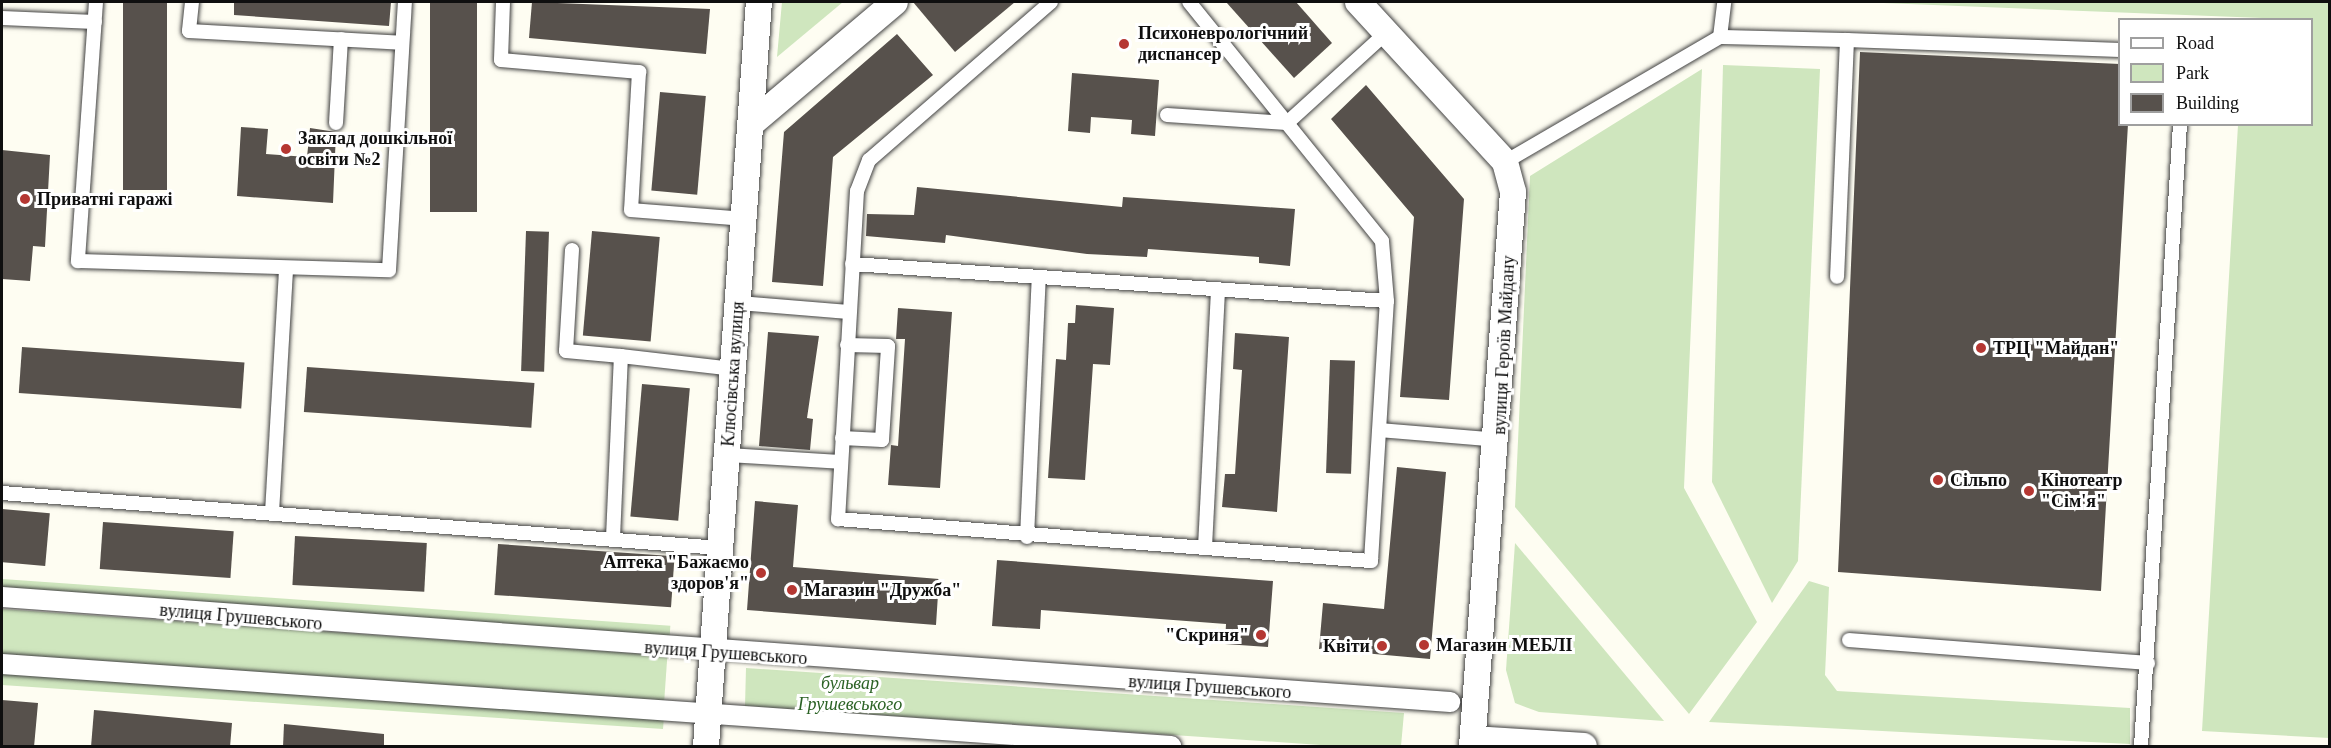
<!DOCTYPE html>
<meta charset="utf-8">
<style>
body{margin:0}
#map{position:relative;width:2331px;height:748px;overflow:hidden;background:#fefdf2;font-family:"Times New Roman",serif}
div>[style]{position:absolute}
.green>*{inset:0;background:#cfe6be;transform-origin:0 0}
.building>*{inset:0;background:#57514c;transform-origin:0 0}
.roads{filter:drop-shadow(0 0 2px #424242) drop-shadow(0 0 2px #424242)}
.service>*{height:14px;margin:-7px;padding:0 7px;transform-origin:7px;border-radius:7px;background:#fff}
.pedestrian>*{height:20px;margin:-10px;padding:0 10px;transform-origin:10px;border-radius:10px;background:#fff}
.minor>*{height:26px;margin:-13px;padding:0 13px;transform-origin:13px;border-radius:13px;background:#fff}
.dots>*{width:16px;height:16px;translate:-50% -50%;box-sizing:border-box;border:3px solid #fff;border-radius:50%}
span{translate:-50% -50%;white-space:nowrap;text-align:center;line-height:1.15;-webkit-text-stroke:6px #fff;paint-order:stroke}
.poi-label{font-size:18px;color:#0f0f0f;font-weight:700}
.left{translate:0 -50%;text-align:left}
.right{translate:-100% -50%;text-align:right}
.street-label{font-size:18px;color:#0f0f0f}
.park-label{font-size:18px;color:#2b6224;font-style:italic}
.frame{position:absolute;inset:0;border:3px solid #0f0f0f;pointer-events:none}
.legend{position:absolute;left:2118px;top:18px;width:195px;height:108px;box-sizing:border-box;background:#fff;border:2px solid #9f9f9f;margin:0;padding:8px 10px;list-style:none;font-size:18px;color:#0f0f0f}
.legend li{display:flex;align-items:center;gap:12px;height:30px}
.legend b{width:30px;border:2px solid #9f9f9f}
</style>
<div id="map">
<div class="green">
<i style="clip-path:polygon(782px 2px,843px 2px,777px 57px)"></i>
<i style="clip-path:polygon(1858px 2px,2329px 2px,2329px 738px,2202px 731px,2238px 125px,2312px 124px,2312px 20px)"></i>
<i style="clip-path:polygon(1723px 65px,1820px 69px,1798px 561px,1772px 603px,1712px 482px)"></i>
<i style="clip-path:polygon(1702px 69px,1684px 488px,1757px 622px,1689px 714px,1515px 507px,1530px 176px)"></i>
<i style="clip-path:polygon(1515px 543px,1664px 721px,1539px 712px,1515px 703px,1506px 670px)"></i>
<i style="left:2px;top:579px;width:670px;height:12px;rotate:4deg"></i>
<i style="clip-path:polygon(1809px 581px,1829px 587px,1825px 675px,1837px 691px,2130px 708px,2130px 744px,1709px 722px)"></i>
<i style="left:2px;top:609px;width:667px;height:45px;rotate:4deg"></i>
<i style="clip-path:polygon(746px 668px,1404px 713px,1401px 746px,1335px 746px,745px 706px)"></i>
<i style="clip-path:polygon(2px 670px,664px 717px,663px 729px,2px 685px)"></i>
</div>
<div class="building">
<i style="left:123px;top:2px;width:44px;height:188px"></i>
<i style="clip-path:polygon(234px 2px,391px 2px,389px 26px,234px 15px)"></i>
<i style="left:430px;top:2px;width:47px;height:210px"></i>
<i style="clip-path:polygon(532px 2px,710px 9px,706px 54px,529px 38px)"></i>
<i style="clip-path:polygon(913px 2px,1015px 2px,955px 52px)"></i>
<i style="clip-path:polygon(1226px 2px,1296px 2px,1332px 43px,1294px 78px)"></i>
<i style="clip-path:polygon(897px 34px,933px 75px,833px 157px,823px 286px,772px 282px,784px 132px)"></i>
<i style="clip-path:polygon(1860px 52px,2120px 64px,2120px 124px,2128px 124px,2101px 591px,1838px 572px)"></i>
<i style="clip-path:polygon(1072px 73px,1159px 80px,1155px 136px,1131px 134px,1132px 120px,1091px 117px,1090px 133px,1068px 131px)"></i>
<i style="clip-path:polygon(1366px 85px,1464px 199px,1449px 400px,1400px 397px,1414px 217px,1331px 119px)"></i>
<i style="left:660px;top:92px;width:46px;height:99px;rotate:5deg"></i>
<i style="clip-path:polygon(241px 127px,268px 129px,266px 154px,307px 157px,310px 128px,336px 132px,333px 203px,237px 196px)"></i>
<i style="clip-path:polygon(2px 150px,50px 155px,45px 247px,33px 246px,30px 281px,2px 279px)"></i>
<i style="clip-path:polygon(917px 187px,1122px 207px,1123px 197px,1295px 209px,1290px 266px,1259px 263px,1259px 257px,1148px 249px,1147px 257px,1087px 254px,946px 235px,945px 243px,866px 236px,867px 214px,914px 215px)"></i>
<i style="left:526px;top:231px;width:23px;height:140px;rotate:2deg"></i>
<i style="left:592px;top:231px;width:68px;height:105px;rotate:5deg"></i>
<i style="clip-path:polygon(1076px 305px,1114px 308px,1110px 365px,1093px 364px,1085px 480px,1048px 478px,1056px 359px,1066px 360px,1068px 323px,1075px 323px)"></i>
<i style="clip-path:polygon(898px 308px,952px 312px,940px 488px,888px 485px,891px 445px,898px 446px,905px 339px,896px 339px)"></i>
<i style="clip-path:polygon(768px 332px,819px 336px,807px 418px,813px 419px,810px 450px,759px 446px)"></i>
<i style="clip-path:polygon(1235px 333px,1289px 337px,1277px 512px,1222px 507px,1225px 474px,1235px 474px,1242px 370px,1233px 369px)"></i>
<i style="left:22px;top:347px;width:223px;height:46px;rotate:4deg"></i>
<i style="left:1330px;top:360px;width:25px;height:113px;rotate:2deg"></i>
<i style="left:307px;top:367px;width:228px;height:45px;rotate:4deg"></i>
<i style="left:642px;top:384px;width:48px;height:133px;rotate:5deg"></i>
<i style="clip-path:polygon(1397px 467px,1446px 472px,1430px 659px,1319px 649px,1323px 603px,1384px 609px)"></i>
<i style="clip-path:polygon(755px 501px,798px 505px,793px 567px,939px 579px,936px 625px,747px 610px)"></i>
<i style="left:2px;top:509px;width:48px;height:53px;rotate:5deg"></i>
<i style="left:103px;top:522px;width:131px;height:47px;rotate:4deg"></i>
<i style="left:295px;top:536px;width:132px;height:49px;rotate:3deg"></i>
<i style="left:498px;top:544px;width:177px;height:51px;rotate:4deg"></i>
<i style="clip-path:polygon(997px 560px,1273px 581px,1268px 647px,1225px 644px,1226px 624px,1041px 610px,1040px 629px,992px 626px)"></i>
<i style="clip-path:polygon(2px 700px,38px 703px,34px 747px,2px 747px)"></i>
<i style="clip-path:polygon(94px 710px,232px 723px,230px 747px,91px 747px)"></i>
<i style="clip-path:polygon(284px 724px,384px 734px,384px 747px,283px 747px)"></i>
</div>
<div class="roads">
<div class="service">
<i style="left:96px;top:2px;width:260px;rotate:94deg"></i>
<i style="left:78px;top:261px;width:311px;rotate:1.7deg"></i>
<i style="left:389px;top:270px;width:268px;rotate:-86.6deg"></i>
<i style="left:192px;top:2px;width:29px;rotate:96deg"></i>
<i style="left:189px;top:31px;width:212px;rotate:3.2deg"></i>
<i style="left:503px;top:2px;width:58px;rotate:92deg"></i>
<i style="left:501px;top:60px;width:139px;rotate:5deg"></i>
<i style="left:639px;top:72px;width:138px;rotate:93.3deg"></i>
<i style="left:631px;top:210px;width:114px;rotate:4.5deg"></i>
<i style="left:1051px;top:2px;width:241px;rotate:139deg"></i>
<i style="left:869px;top:160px;width:33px;rotate:111deg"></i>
<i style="left:857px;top:191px;width:329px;rotate:93.3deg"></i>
<i style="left:838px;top:519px;width:535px;rotate:4.51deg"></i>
<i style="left:1371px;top:561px;width:260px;rotate:-86.5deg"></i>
<i style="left:1387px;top:301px;width:60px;rotate:-94.8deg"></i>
<i style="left:1382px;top:241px;width:307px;rotate:-128.9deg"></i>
<i style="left:2px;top:18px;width:93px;rotate:2.5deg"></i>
<i style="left:1720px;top:37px;width:127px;rotate:1.4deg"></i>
<i style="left:1847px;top:40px;width:237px;rotate:92.4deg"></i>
<i style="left:1847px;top:40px;width:273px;rotate:2.1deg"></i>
<i style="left:1167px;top:115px;width:120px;rotate:3.8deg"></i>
<i style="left:1287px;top:123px;width:134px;rotate:-42.3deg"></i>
<i style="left:336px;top:123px;width:84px;rotate:-86.6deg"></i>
<i style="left:1505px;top:162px;width:249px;rotate:-30.2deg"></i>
<i style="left:1720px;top:37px;width:35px;rotate:-83deg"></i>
<i style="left:572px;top:250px;width:101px;rotate:93.4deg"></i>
<i style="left:566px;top:351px;width:55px;rotate:5.2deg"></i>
<i style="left:852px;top:264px;width:536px;rotate:3.96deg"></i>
<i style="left:739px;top:303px;width:110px;rotate:4.7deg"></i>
<i style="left:1380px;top:430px;width:119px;rotate:4.8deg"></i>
<i style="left:842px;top:438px;width:40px;rotate:2.9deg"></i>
<i style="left:882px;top:440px;width:94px;rotate:-86.3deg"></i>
<i style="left:888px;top:346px;width:41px;rotate:-178.6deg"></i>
<i style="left:727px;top:455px;width:114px;rotate:3.5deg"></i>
<i style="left:2px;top:493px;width:720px;rotate:4.38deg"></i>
<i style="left:272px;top:513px;width:245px;rotate:-86.7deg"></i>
<i style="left:1027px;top:537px;width:260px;rotate:-87.4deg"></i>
<i style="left:613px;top:538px;width:182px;rotate:-87.5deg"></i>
<i style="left:621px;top:356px;width:114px;rotate:6.6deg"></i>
<i style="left:1205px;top:547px;width:258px;rotate:-87.1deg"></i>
<i style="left:1849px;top:640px;width:300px;rotate:4.4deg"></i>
<i style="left:2141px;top:746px;width:623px;rotate:-86.41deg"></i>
</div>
<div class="pedestrian">
<i style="left:2px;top:597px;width:1452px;rotate:4.15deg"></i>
<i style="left:2px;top:664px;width:1172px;rotate:4.01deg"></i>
</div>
<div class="minor">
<i style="left:1358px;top:2px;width:217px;rotate:47.4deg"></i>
<i style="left:1505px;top:162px;width:31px;rotate:75deg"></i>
<i style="left:1513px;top:192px;width:556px;rotate:94.23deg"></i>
<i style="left:752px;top:123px;width:187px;rotate:-40.2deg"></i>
<i style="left:1473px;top:739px;width:111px;rotate:3.6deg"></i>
<i style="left:706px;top:746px;width:746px;rotate:-85.93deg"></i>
</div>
</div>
<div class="dots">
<i style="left:1124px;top:44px;background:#b53732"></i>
<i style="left:286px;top:149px;background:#b53732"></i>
<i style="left:25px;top:199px;background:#b53732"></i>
<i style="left:1981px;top:348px;background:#b53732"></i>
<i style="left:1938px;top:480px;background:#b53732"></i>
<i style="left:2029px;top:491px;background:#b53732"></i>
<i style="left:761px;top:573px;background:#b53732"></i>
<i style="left:792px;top:590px;background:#b53732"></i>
<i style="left:1261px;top:635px;background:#b53732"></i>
<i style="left:1424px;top:645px;background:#b53732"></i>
<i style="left:1382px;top:646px;background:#b53732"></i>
</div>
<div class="poi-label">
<span class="left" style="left:1138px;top:44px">Психоневрологічний<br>диспансер</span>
<span class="left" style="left:298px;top:149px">Заклад дошкільної<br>освіти №2</span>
<span class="left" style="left:37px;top:199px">Приватні гаражі</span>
<span class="left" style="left:1993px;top:348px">ТРЦ "Майдан"</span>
<span class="left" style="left:1950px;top:480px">Сільпо</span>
<span class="left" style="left:2041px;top:491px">Кінотеатр<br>"Сім'я"</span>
<span class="right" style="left:749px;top:573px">Аптека "Бажаємо<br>здоров'я"</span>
<span class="left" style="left:804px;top:590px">Магазин "Дружба"</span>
<span class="right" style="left:1249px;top:635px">"Скриня"</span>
<span class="left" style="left:1436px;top:645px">Магазин МЕБЛІ</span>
<span class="right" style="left:1370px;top:646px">Квіти</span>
</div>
<div class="street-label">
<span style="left:1504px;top:345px;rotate:-87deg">вулиця Героїв Майдану</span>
<span style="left:733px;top:374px;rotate:-86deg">Клюсівська вулиця</span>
<span style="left:241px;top:617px;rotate:5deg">вулиця Грушевського</span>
<span style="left:726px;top:653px;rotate:4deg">вулиця Грушевського</span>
<span style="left:1210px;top:687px;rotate:4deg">вулиця Грушевського</span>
</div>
<div class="park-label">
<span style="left:850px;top:694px">бульвар<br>Грушевського</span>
</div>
<div class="frame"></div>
<ul class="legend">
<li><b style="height:8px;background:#fff"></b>Road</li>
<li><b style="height:16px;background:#cfe6be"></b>Park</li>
<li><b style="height:16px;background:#57514c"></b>Building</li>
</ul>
</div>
